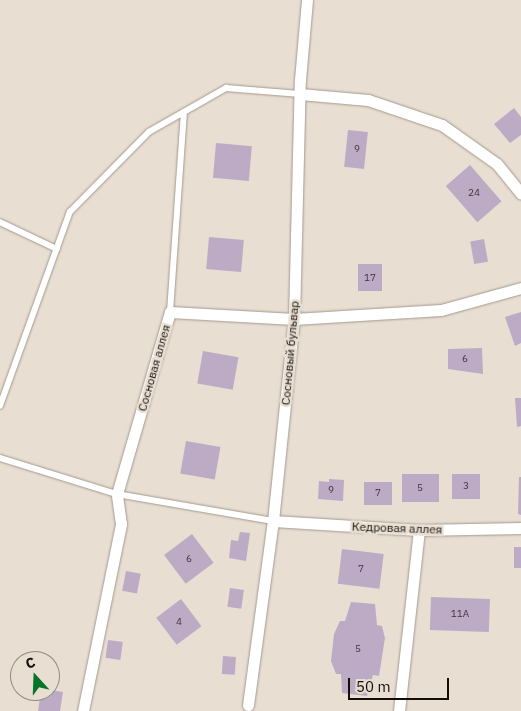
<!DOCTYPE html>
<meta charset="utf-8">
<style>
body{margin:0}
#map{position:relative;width:521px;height:711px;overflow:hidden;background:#e8ded2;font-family:"IBM Plex Sans",sans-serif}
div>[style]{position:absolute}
.building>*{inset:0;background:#bdabc6;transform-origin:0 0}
.roads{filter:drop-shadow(0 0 1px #a3998e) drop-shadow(0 0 1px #a3998e)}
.lane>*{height:5.5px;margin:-2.75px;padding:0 2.75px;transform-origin:2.75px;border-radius:2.75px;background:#fff}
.street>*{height:11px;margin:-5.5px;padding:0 5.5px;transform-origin:5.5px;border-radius:5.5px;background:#fff}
span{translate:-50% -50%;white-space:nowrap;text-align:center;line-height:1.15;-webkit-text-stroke:5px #e8ded2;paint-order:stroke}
.number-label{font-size:10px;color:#3d3539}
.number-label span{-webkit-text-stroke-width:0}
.street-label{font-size:12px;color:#120e0a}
.north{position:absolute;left:10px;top:651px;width:50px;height:50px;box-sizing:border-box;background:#e8ded2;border:1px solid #928b82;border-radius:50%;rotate:340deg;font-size:14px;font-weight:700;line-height:20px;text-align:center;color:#120e0a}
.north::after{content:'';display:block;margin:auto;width:18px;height:22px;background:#067529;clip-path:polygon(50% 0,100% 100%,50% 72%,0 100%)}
.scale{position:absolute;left:348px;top:678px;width:101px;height:22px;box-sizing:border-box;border:2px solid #120e0a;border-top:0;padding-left:6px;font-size:15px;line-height:18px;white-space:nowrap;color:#120e0a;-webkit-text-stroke:4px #e8ded2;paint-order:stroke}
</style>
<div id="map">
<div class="building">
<i style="clip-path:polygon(514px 108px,521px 117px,521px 135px,510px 143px,494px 124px)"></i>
<i style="left:348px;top:130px;width:20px;height:37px;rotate:6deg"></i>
<i style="left:216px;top:143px;width:36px;height:35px;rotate:5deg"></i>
<i style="left:470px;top:165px;width:48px;height:32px;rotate:49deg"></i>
<i style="left:209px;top:237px;width:35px;height:32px;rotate:5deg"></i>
<i style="left:484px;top:239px;width:23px;height:14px;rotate:80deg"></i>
<i style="left:358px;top:264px;width:24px;height:27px"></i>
<i style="clip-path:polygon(521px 312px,521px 343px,515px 346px,505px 317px)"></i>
<i style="clip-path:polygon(482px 348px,483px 374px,448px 369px,448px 349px)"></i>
<i style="left:203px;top:351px;width:36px;height:33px;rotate:10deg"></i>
<i style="clip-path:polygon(515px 398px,521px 398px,521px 426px,517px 427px)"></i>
<i style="left:186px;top:441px;width:35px;height:33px;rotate:10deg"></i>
<i style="left:402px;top:474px;width:37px;height:28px"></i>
<i style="left:452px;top:474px;width:28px;height:25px"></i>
<i style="clip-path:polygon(519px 477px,521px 477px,521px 515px,518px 514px)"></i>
<i style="clip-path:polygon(329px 479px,344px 480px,343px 501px,318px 499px,319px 481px,329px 482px)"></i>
<i style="left:364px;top:482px;width:28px;height:23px"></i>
<i style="clip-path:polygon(240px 532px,250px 533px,246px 561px,229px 558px,231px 540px,238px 541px)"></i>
<i style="left:192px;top:534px;width:36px;height:35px;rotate:53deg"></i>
<i style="left:514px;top:547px;width:7px;height:21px"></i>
<i style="left:342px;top:549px;width:42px;height:35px;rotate:7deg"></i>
<i style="left:126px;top:571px;width:15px;height:20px;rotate:11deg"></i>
<i style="left:230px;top:588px;width:14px;height:19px;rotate:8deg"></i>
<i style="left:431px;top:597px;width:59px;height:33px;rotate:2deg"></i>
<i style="left:181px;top:599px;width:34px;height:31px;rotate:53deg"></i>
<i style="clip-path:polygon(351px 602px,375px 604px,377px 625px,382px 626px,385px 638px,379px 676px,373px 675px,367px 696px,342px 693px,341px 674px,336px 674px,331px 661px,334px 634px,340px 621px,345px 621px)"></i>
<i style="left:108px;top:640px;width:15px;height:18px;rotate:8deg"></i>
<i style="left:223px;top:656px;width:13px;height:18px;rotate:4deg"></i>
<i style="clip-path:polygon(50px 690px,63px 692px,60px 711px,38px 711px,41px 691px)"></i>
</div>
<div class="roads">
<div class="lane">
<i style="left:0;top:222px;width:63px;rotate:25.3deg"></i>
<i style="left:170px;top:312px;width:200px;rotate:-86deg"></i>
<i style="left:0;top:406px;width:206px;rotate:-70.2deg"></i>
<i style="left:70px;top:212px;width:112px;rotate:-45.4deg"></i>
<i style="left:149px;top:132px;width:89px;rotate:-29.7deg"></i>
<i style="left:226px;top:88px;width:74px;rotate:4.6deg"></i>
<i style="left:0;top:458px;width:122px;rotate:17.1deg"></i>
<i style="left:117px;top:494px;width:158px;rotate:9.8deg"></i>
</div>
<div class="street">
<i style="left:300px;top:94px;width:68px;rotate:5deg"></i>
<i style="left:368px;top:100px;width:78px;rotate:18.7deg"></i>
<i style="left:442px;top:125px;width:67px;rotate:35.3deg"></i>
<i style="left:497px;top:164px;width:38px;rotate:51deg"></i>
<i style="left:273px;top:521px;width:146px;rotate:3.5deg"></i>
<i style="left:419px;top:530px;width:102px;rotate:-1.1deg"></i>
<i style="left:248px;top:705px;width:186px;rotate:-82.3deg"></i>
<i style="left:273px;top:521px;width:203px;rotate:-84.1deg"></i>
<i style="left:294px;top:319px;width:239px;rotate:-88.6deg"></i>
<i style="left:300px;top:80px;width:80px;rotate:-85deg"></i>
<i style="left:83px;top:711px;width:191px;rotate:-78.5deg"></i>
<i style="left:121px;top:524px;width:30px;rotate:-98deg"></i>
<i style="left:117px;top:494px;width:190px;rotate:-73.8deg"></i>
<i style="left:170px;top:312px;width:124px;rotate:3.2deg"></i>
<i style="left:294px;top:319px;width:147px;rotate:-3.5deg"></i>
<i style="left:441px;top:310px;width:83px;rotate:-15.4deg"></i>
<i style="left:399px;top:711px;width:182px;rotate:-83.7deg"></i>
</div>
</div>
<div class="number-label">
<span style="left:357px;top:149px">9</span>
<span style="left:474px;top:193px">24</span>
<span style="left:370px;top:278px">17</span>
<span style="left:465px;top:359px">6</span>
<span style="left:466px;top:486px">3</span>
<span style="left:420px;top:488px">5</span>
<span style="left:331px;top:490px">9</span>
<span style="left:378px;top:493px">7</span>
<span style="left:189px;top:559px">6</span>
<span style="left:361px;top:569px">7</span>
<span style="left:460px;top:614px">11А</span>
<span style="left:179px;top:622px">4</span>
<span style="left:358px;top:649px">5</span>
</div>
<div class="street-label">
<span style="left:290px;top:353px;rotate:-85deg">Сосновый бульвар</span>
<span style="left:154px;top:368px;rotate:-74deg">Сосновая аллея</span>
<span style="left:397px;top:528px;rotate:2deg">Кедровая аллея</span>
</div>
<div class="north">С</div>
<div class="scale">50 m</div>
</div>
